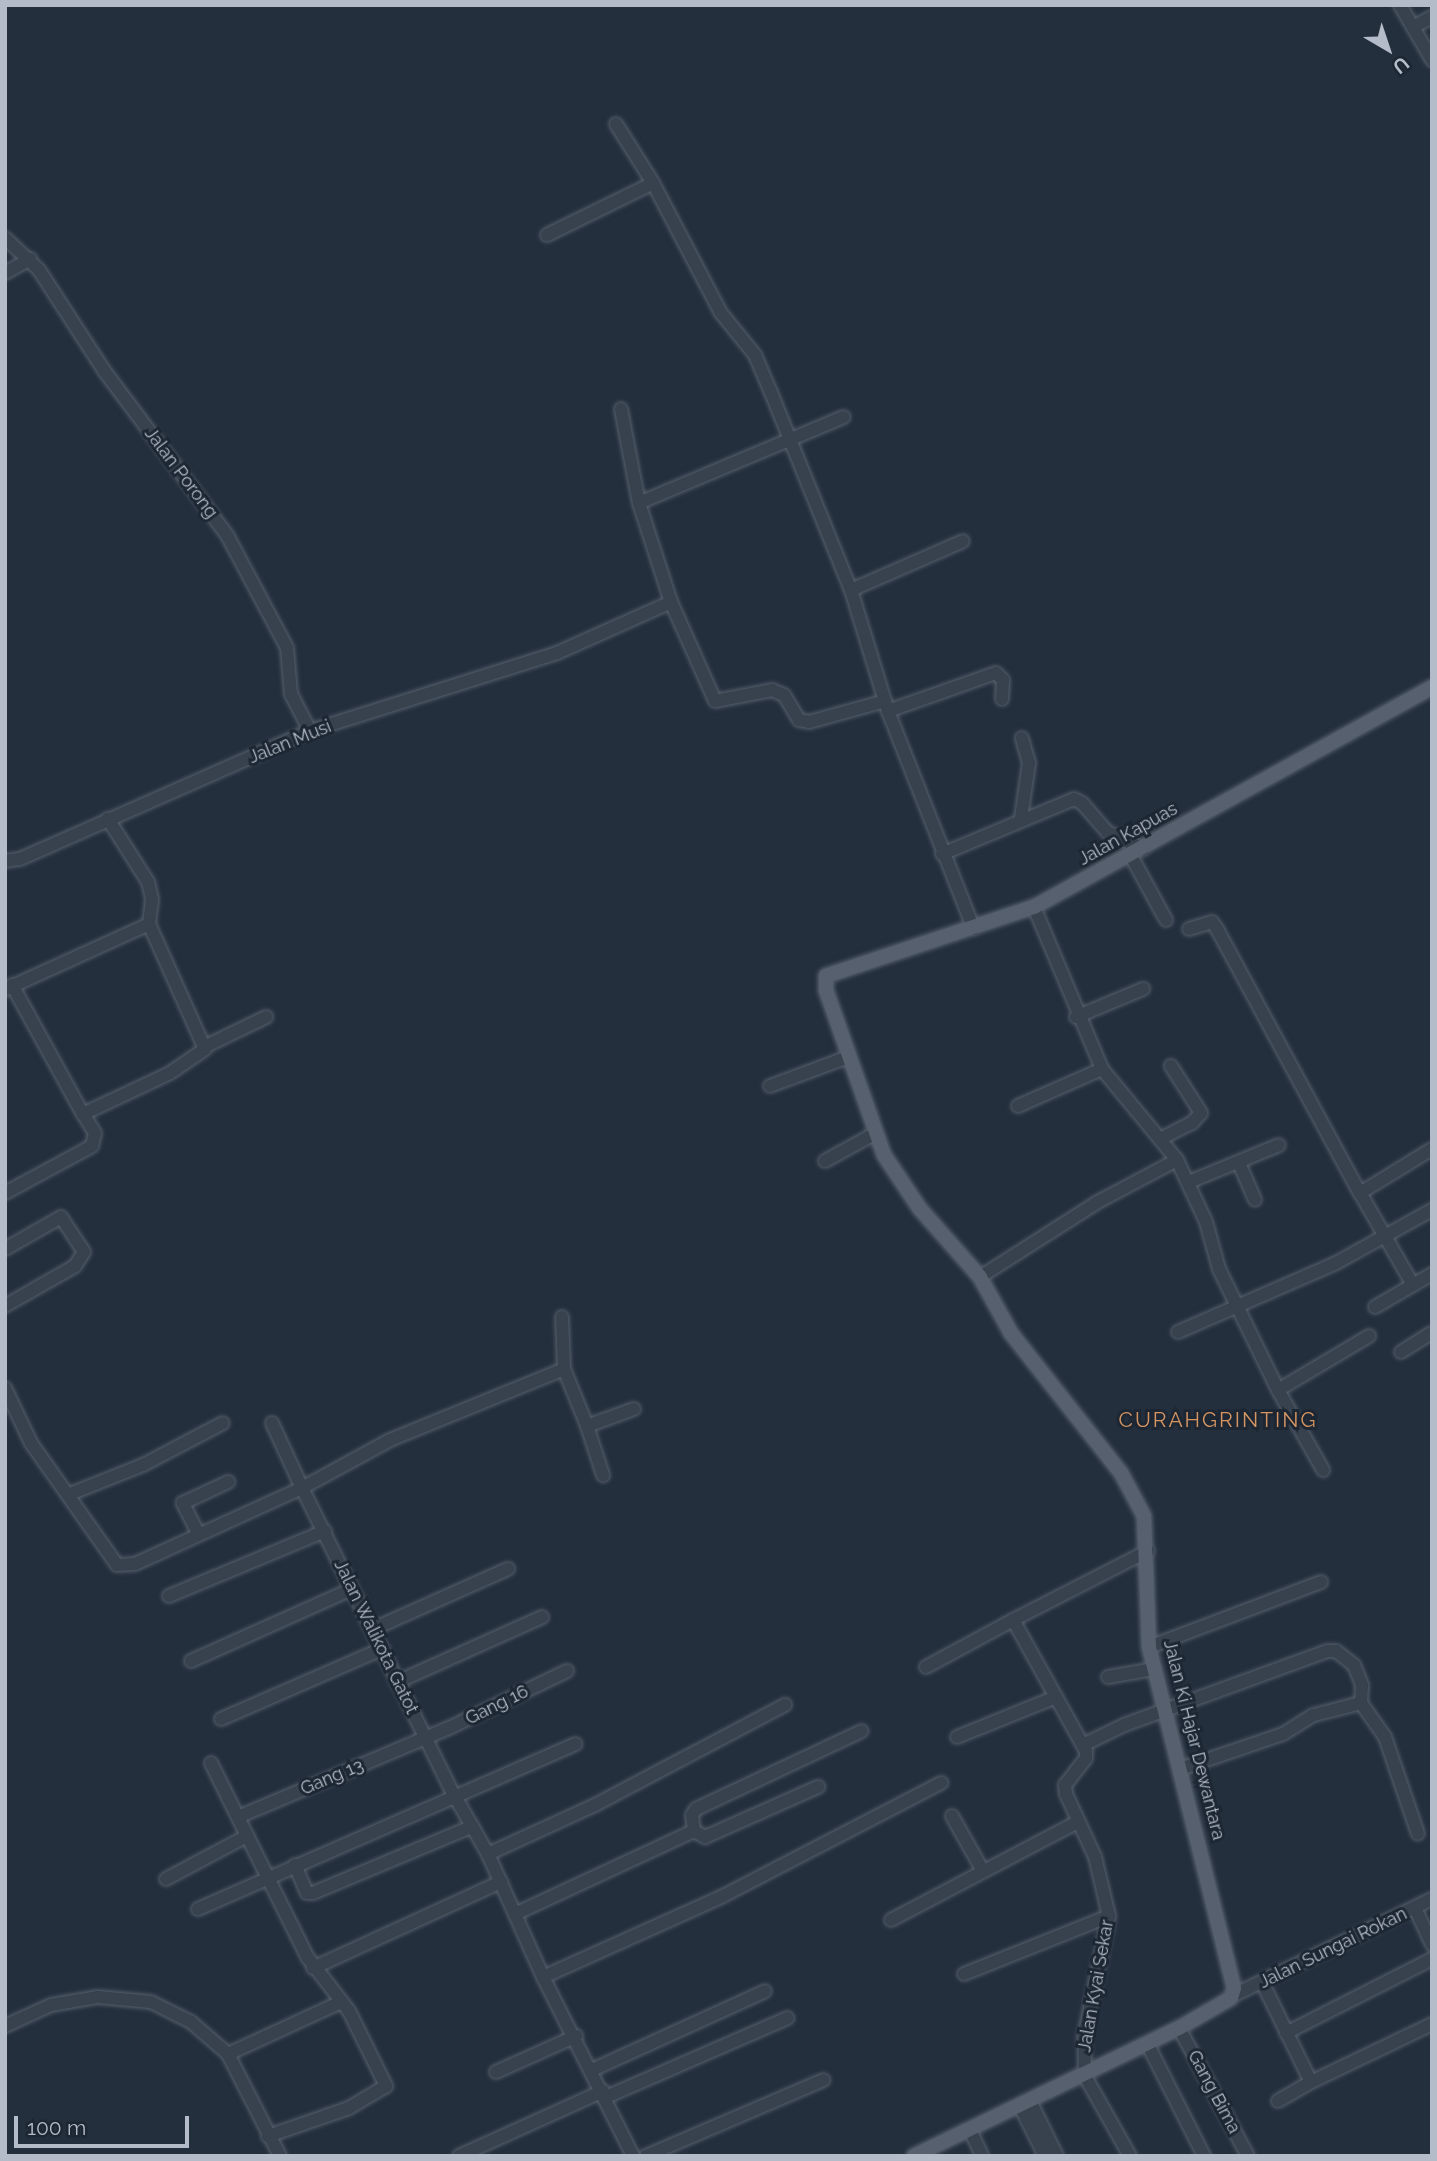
<!DOCTYPE html>
<style>
body{margin:0}
#map{position:relative;width:1437px;height:2161px;overflow:hidden;background:#242f3e;font-family:Raleway,sans-serif}
div>[style]{position:absolute}
.roads{filter:drop-shadow(0 0 2px #565f6c) drop-shadow(0 0 2px #565f6c)}
.minor>*{height:12px;margin:-6px;padding:0 6px;transform-origin:6px;border-radius:6px;background:#38414e}
.major>*{height:14px;margin:-7px;padding:0 7px;transform-origin:7px;border-radius:7px;background:#56606e}
span{translate:-50% -50%;white-space:nowrap;text-align:center;line-height:1.15;-webkit-text-stroke:6px #1d2633;paint-order:stroke}
.street-label{font-size:18px;color:#b4bcc9}
.quarter-label{font-size:21px;color:#d59563;letter-spacing:2px}
.frame{position:absolute;inset:0;border:7px solid #b4bcc9;pointer-events:none}
.north{position:absolute;left:1353px;top:14px;width:70px;height:70px;-webkit-text-stroke:5px #1d2633;paint-order:stroke;rotate:141deg;font-size:19px;font-weight:700;line-height:28px;text-align:center;color:#b4bcc9}
.north::after{content:'';display:block;margin:auto;width:24px;height:32px;background:#b4bcc9;clip-path:polygon(50% 0,100% 100%,50% 72%,0 100%)}
.scale{position:absolute;left:14px;top:2116px;width:175px;height:32px;box-sizing:border-box;border:4px solid #b4bcc9;border-top:0;padding-left:9px;font-size:21px;line-height:24px;white-space:nowrap;color:#b4bcc9;-webkit-text-stroke:5px #1d2633;paint-order:stroke}
</style>
<div id="map">
<div class="roads">
<div class="minor">
<i style="left:1400px;top:5px;width:64px;rotate:59.8deg"></i>
<i style="left:1413px;top:27px;width:21px;rotate:-28deg"></i>
<i style="left:616px;top:124px;width:70px;rotate:57.9deg"></i>
<i style="left:547px;top:235px;width:118px;rotate:-26.1deg"></i>
<i style="left:653px;top:183px;width:147px;rotate:62.4deg"></i>
<i style="left:721px;top:313px;width:54px;rotate:51deg"></i>
<i style="left:755px;top:355px;width:38px;rotate:67deg"></i>
<i style="left:770px;top:390px;width:216px;rotate:68deg"></i>
<i style="left:851px;top:590px;width:127px;rotate:73deg"></i>
<i style="left:888px;top:711px;width:234px;rotate:68.5deg"></i>
<i style="left:5px;top:238px;width:47px;rotate:43.3deg"></i>
<i style="left:39px;top:270px;width:121px;rotate:57.1deg"></i>
<i style="left:105px;top:372px;width:204px;rotate:53.2deg"></i>
<i style="left:227px;top:535px;width:128px;rotate:62deg"></i>
<i style="left:287px;top:648px;width:46px;rotate:85deg"></i>
<i style="left:291px;top:694px;width:42px;rotate:62.8deg"></i>
<i style="left:5px;top:273px;width:29px;rotate:-29deg"></i>
<i style="left:621px;top:409px;width:96px;rotate:79.2deg"></i>
<i style="left:639px;top:503px;width:104px;rotate:72.1deg"></i>
<i style="left:639px;top:503px;width:222px;rotate:-22.8deg"></i>
<i style="left:851px;top:590px;width:122px;rotate:-23.6deg"></i>
<i style="left:888px;top:711px;width:114px;rotate:-19.4deg"></i>
<i style="left:996px;top:673px;width:10px;rotate:45deg"></i>
<i style="left:1003px;top:680px;width:19px;rotate:93deg"></i>
<i style="left:1021px;top:818px;width:56px;rotate:-81.7deg"></i>
<i style="left:1029px;top:763px;width:26px;rotate:-106deg"></i>
<i style="left:942px;top:854px;width:143px;rotate:-22.6deg"></i>
<i style="left:1074px;top:799px;width:9px;rotate:27deg"></i>
<i style="left:1082px;top:803px;width:38px;rotate:49deg"></i>
<i style="left:1107px;top:832px;width:40px;rotate:25deg"></i>
<i style="left:1131px;top:856px;width:73px;rotate:61.3deg"></i>
<i style="left:5px;top:861px;width:15px;rotate:-8deg"></i>
<i style="left:20px;top:859px;width:317px;rotate:-23.8deg"></i>
<i style="left:310px;top:731px;width:259px;rotate:-17.5deg"></i>
<i style="left:557px;top:653px;width:125px;rotate:-24.1deg"></i>
<i style="left:671px;top:602px;width:108px;rotate:66deg"></i>
<i style="left:715px;top:701px;width:58px;rotate:-10.9deg"></i>
<i style="left:772px;top:690px;width:13px;rotate:23deg"></i>
<i style="left:784px;top:695px;width:29px;rotate:59deg"></i>
<i style="left:799px;top:720px;width:10px;rotate:11deg"></i>
<i style="left:809px;top:722px;width:79px;rotate:-15.4deg"></i>
<i style="left:1034px;top:907px;width:176px;rotate:67.2deg"></i>
<i style="left:1102px;top:1069px;width:118px;rotate:50.5deg"></i>
<i style="left:1177px;top:1160px;width:68px;rotate:64.9deg"></i>
<i style="left:1206px;top:1222px;width:49px;rotate:74.5deg"></i>
<i style="left:1219px;top:1269px;width:135px;rotate:64deg"></i>
<i style="left:1278px;top:1390px;width:92px;rotate:60.6deg"></i>
<i style="left:1189px;top:929px;width:24px;rotate:-17deg"></i>
<i style="left:1212px;top:922px;width:9px;rotate:54deg"></i>
<i style="left:1217px;top:929px;width:300px;rotate:61.6deg"></i>
<i style="left:12px;top:985px;width:147px;rotate:61.2deg"></i>
<i style="left:83px;top:1114px;width:96px;rotate:-25.2deg"></i>
<i style="left:170px;top:1073px;width:42px;rotate:-34.4deg"></i>
<i style="left:205px;top:1049px;width:137px;rotate:-114.1deg"></i>
<i style="left:149px;top:924px;width:25px;rotate:-83deg"></i>
<i style="left:152px;top:899px;width:17px;rotate:-103deg"></i>
<i style="left:148px;top:882px;width:75px;rotate:-122.4deg"></i>
<i style="left:6px;top:989px;width:157px;rotate:-24.4deg"></i>
<i style="left:1076px;top:1017px;width:73px;rotate:-22.7deg"></i>
<i style="left:206px;top:1046px;width:67px;rotate:-25.8deg"></i>
<i style="left:770px;top:1086px;width:83px;rotate:-20.4deg"></i>
<i style="left:1018px;top:1106px;width:92px;rotate:-23.8deg"></i>
<i style="left:1160px;top:1139px;width:36px;rotate:-27deg"></i>
<i style="left:1192px;top:1123px;width:13px;rotate:-48deg"></i>
<i style="left:1201px;top:1113px;width:56px;rotate:-122.6deg"></i>
<i style="left:825px;top:1161px;width:58px;rotate:-28.8deg"></i>
<i style="left:1239px;top:1163px;width:40px;rotate:66.6deg"></i>
<i style="left:1189px;top:1182px;width:97px;rotate:-22.3deg"></i>
<i style="left:5px;top:1193px;width:99px;rotate:-28.4deg"></i>
<i style="left:92px;top:1146px;width:13px;rotate:-77deg"></i>
<i style="left:95px;top:1133px;width:22px;rotate:-122deg"></i>
<i style="left:5px;top:1249px;width:64px;rotate:-29.7deg"></i>
<i style="left:61px;top:1217px;width:42px;rotate:56.7deg"></i>
<i style="left:84px;top:1252px;width:17px;rotate:123deg"></i>
<i style="left:75px;top:1266px;width:81px;rotate:150.3deg"></i>
<i style="left:980px;top:1277px;width:138px;rotate:-32.5deg"></i>
<i style="left:1096px;top:1203px;width:92px;rotate:-28deg"></i>
<i style="left:1413px;top:1285px;width:106px;rotate:-119.9deg"></i>
<i style="left:1360px;top:1193px;width:84px;rotate:-31.4deg"></i>
<i style="left:1375px;top:1307px;width:66px;rotate:-30.1deg"></i>
<i style="left:562px;top:1317px;width:52px;rotate:87.8deg"></i>
<i style="left:1178px;top:1332px;width:172px;rotate:-23.6deg"></i>
<i style="left:1336px;top:1263px;width:110px;rotate:-28.9deg"></i>
<i style="left:1401px;top:1352px;width:36px;rotate:-32deg"></i>
<i style="left:5px;top:1388px;width:61px;rotate:64.7deg"></i>
<i style="left:31px;top:1443px;width:149px;rotate:54.8deg"></i>
<i style="left:117px;top:1565px;width:18px;rotate:-3deg"></i>
<i style="left:135px;top:1564px;width:183px;rotate:-24.5deg"></i>
<i style="left:302px;top:1488px;width:340px;rotate:63.7deg"></i>
<i style="left:453px;top:1793px;width:70px;rotate:60.2deg"></i>
<i style="left:488px;top:1854px;width:135px;rotate:65.9deg"></i>
<i style="left:543px;top:1977px;width:200px;rotate:63.3deg"></i>
<i style="left:1278px;top:1390px;width:106px;rotate:-30.7deg"></i>
<i style="left:272px;top:1423px;width:72px;rotate:65.2deg"></i>
<i style="left:302px;top:1488px;width:100px;rotate:-28.6deg"></i>
<i style="left:390px;top:1440px;width:188px;rotate:-22.2deg"></i>
<i style="left:564px;top:1369px;width:61px;rotate:68deg"></i>
<i style="left:587px;top:1426px;width:50px;rotate:-19.9deg"></i>
<i style="left:587px;top:1426px;width:52px;rotate:71.9deg"></i>
<i style="left:70px;top:1494px;width:79px;rotate:-21.7deg"></i>
<i style="left:143px;top:1465px;width:90px;rotate:-27.7deg"></i>
<i style="left:198px;top:1533px;width:34px;rotate:-117deg"></i>
<i style="left:183px;top:1503px;width:50px;rotate:-25deg"></i>
<i style="left:169px;top:1596px;width:169px;rotate:-22.6deg"></i>
<i style="left:373px;top:1629px;width:148px;rotate:-24deg"></i>
<i style="left:1149px;top:1647px;width:184px;rotate:-20.7deg"></i>
<i style="left:191px;top:1661px;width:176px;rotate:-24.1deg"></i>
<i style="left:926px;top:1667px;width:99px;rotate:-28.4deg"></i>
<i style="left:1108px;top:1677px;width:47px;rotate:-9.9deg"></i>
<i style="left:397px;top:1682px;width:159px;rotate:-24.1deg"></i>
<i style="left:221px;top:1719px;width:176px;rotate:-23.5deg"></i>
<i style="left:957px;top:1737px;width:107px;rotate:-22deg"></i>
<i style="left:1083px;top:1745px;width:46px;rotate:-26deg"></i>
<i style="left:1124px;top:1725px;width:216px;rotate:-20deg"></i>
<i style="left:1327px;top:1651px;width:9px"></i>
<i style="left:1336px;top:1651px;width:23px;rotate:38deg"></i>
<i style="left:1354px;top:1665px;width:22px;rotate:68deg"></i>
<i style="left:1362px;top:1685px;width:18px;rotate:93deg"></i>
<i style="left:211px;top:1763px;width:218px;rotate:63.6deg"></i>
<i style="left:308px;top:1958px;width:67px;rotate:52.3deg"></i>
<i style="left:349px;top:2011px;width:84px;rotate:63.7deg"></i>
<i style="left:386px;top:2086px;width:43px;rotate:149.3deg"></i>
<i style="left:349px;top:2108px;width:86px;rotate:160.9deg"></i>
<i style="left:1180px;top:1769px;width:109px;rotate:-18.8deg"></i>
<i style="left:1283px;top:1734px;width:36px;rotate:-32deg"></i>
<i style="left:1314px;top:1715px;width:49px;rotate:-14.3deg"></i>
<i style="left:1361px;top:1703px;width:42px;rotate:54.8deg"></i>
<i style="left:1385px;top:1737px;width:102px;rotate:71.2deg"></i>
<i style="left:952px;top:1816px;width:63px;rotate:60.6deg"></i>
<i style="left:238px;top:1817px;width:231px;rotate:-22.9deg"></i>
<i style="left:451px;top:1727px;width:129px;rotate:-25.8deg"></i>
<i style="left:694px;top:1831px;width:16px;rotate:-97deg"></i>
<i style="left:692px;top:1815px;width:7px;rotate:-56deg"></i>
<i style="left:696px;top:1809px;width:183px;rotate:-25.2deg"></i>
<i style="left:488px;top:1854px;width:118px;rotate:-24.6deg"></i>
<i style="left:595px;top:1805px;width:215px;rotate:-27.8deg"></i>
<i style="left:295px;top:1865px;width:30px;rotate:67deg"></i>
<i style="left:307px;top:1893px;width:6px"></i>
<i style="left:313px;top:1893px;width:173px;rotate:-22.7deg"></i>
<i style="left:166px;top:1879px;width:92px;rotate:-28deg"></i>
<i style="left:1415px;top:1908px;width:40px;rotate:65deg"></i>
<i style="left:198px;top:1909px;width:412px;rotate:-23.6deg"></i>
<i style="left:515px;top:1914px;width:197px;rotate:-24.9deg"></i>
<i style="left:694px;top:1831px;width:13px;rotate:29deg"></i>
<i style="left:705px;top:1837px;width:124px;rotate:-23.9deg"></i>
<i style="left:891px;top:1920px;width:211px;rotate:-27.7deg"></i>
<i style="left:313px;top:1968px;width:207px;rotate:-24.6deg"></i>
<i style="left:964px;top:1974px;width:156px;rotate:-21.8deg"></i>
<i style="left:543px;top:1977px;width:197px;rotate:-24.2deg"></i>
<i style="left:723px;top:1896px;width:246px;rotate:-27.4deg"></i>
<i style="left:1262px;top:1982px;width:111px;rotate:63.9deg"></i>
<i style="left:1311px;top:2082px;width:134px;rotate:-25.6deg"></i>
<i style="left:1234px;top:1995px;width:220px;rotate:-25.9deg"></i>
<i style="left:5px;top:2026px;width:51px;rotate:-24.5deg"></i>
<i style="left:51px;top:2005px;width:48px;rotate:-9.7deg"></i>
<i style="left:98px;top:1997px;width:53px;rotate:5.4deg"></i>
<i style="left:151px;top:2002px;width:45px;rotate:26.6deg"></i>
<i style="left:191px;top:2022px;width:49px;rotate:40.9deg"></i>
<i style="left:228px;top:2054px;width:114px;rotate:63deg"></i>
<i style="left:1179px;top:2028px;width:145px;rotate:61.7deg"></i>
<i style="left:1286px;top:2033px;width:164px;rotate:-26.9deg"></i>
<i style="left:1147px;top:2043px;width:127px;rotate:63.2deg"></i>
<i style="left:228px;top:2054px;width:122px;rotate:-24.7deg"></i>
<i style="left:592px;top:2070px;width:190px;rotate:-24.5deg"></i>
<i style="left:496px;top:2072px;width:88px;rotate:-24.2deg"></i>
<i style="left:606px;top:2097px;width:198px;rotate:-23.5deg"></i>
<i style="left:1278px;top:2101px;width:38px;rotate:-30deg"></i>
<i style="left:1031px;top:2103px;width:59px;rotate:63.9deg"></i>
<i style="left:1021px;top:2108px;width:54px;rotate:63.4deg"></i>
<i style="left:971px;top:2132px;width:26px;rotate:65deg"></i>
<i style="left:459px;top:2156px;width:158px;rotate:-24.3deg"></i>
<i style="left:646px;top:2156px;width:193px;rotate:-23.2deg"></i>
<i style="left:1130px;top:2156px;width:92px;rotate:-119.4deg"></i>
<i style="left:1085px;top:2076px;width:39px;rotate:-91deg"></i>
<i style="left:1084px;top:2037px;width:124px;rotate:-78.3deg"></i>
<i style="left:1109px;top:1916px;width:61px;rotate:-103.3deg"></i>
<i style="left:1095px;top:1857px;width:69px;rotate:-114.7deg"></i>
<i style="left:1066px;top:1794px;width:9px;rotate:-96deg"></i>
<i style="left:1065px;top:1785px;width:34px;rotate:-52deg"></i>
<i style="left:1086px;top:1758px;width:7px;rotate:-90deg"></i>
<i style="left:1086px;top:1751px;width:150px;rotate:-119.1deg"></i>
<i style="left:1013px;top:1620px;width:152px;rotate:-27.1deg"></i>
</div>
<div class="major">
<i style="left:914px;top:2156px;width:294px;rotate:-25.8deg"></i>
<i style="left:1179px;top:2028px;width:60px;rotate:-30deg"></i>
<i style="left:1231px;top:1998px;width:10px;rotate:-73deg"></i>
<i style="left:1234px;top:1988px;width:351px;rotate:-104deg"></i>
<i style="left:1149px;top:1647px;width:131px;rotate:-92.2deg"></i>
<i style="left:1144px;top:1516px;width:49px;rotate:-118.1deg"></i>
<i style="left:1121px;top:1473px;width:178px;rotate:-128.2deg"></i>
<i style="left:1011px;top:1333px;width:64px;rotate:-119deg"></i>
<i style="left:980px;top:1277px;width:91px;rotate:-131.4deg"></i>
<i style="left:920px;top:1209px;width:65px;rotate:-123.7deg"></i>
<i style="left:884px;top:1155px;width:175px;rotate:-109.4deg"></i>
<i style="left:826px;top:990px;width:14px;rotate:-90deg"></i>
<i style="left:826px;top:976px;width:219px;rotate:-18.4deg"></i>
<i style="left:1034px;top:907px;width:455px;rotate:-28.9deg"></i>
</div>
</div>
<div class="street-label">
<span style="left:181px;top:473px;rotate:53deg">Jalan Porong</span>
<span style="left:290px;top:742px;rotate:-22deg">Jalan Musi</span>
<span style="left:1128px;top:834px;rotate:-29deg">Jalan Kapuas</span>
<span style="left:376px;top:1637px;rotate:64deg">Jalan Walikota Gatot</span>
<span style="left:497px;top:1705px;rotate:-26deg">Gang 16</span>
<span style="left:1194px;top:1740px;rotate:76deg">Jalan Ki Hajar Dewantara</span>
<span style="left:332px;top:1777px;rotate:-23deg">Gang 13</span>
<span style="left:1333px;top:1948px;rotate:-26deg">Jalan Sungai Rokan</span>
<span style="left:1096px;top:1986px;rotate:-80deg">Jalan Kyai Sekar</span>
<span style="left:1214px;top:2092px;rotate:62deg">Gang Bima</span>
</div>
<div class="quarter-label">
<span style="left:1218px;top:1420px">CURAHGRINTING</span>
</div>
<div class="frame"></div>
<div class="north">U</div>
<div class="scale">100 m</div>
</div>
